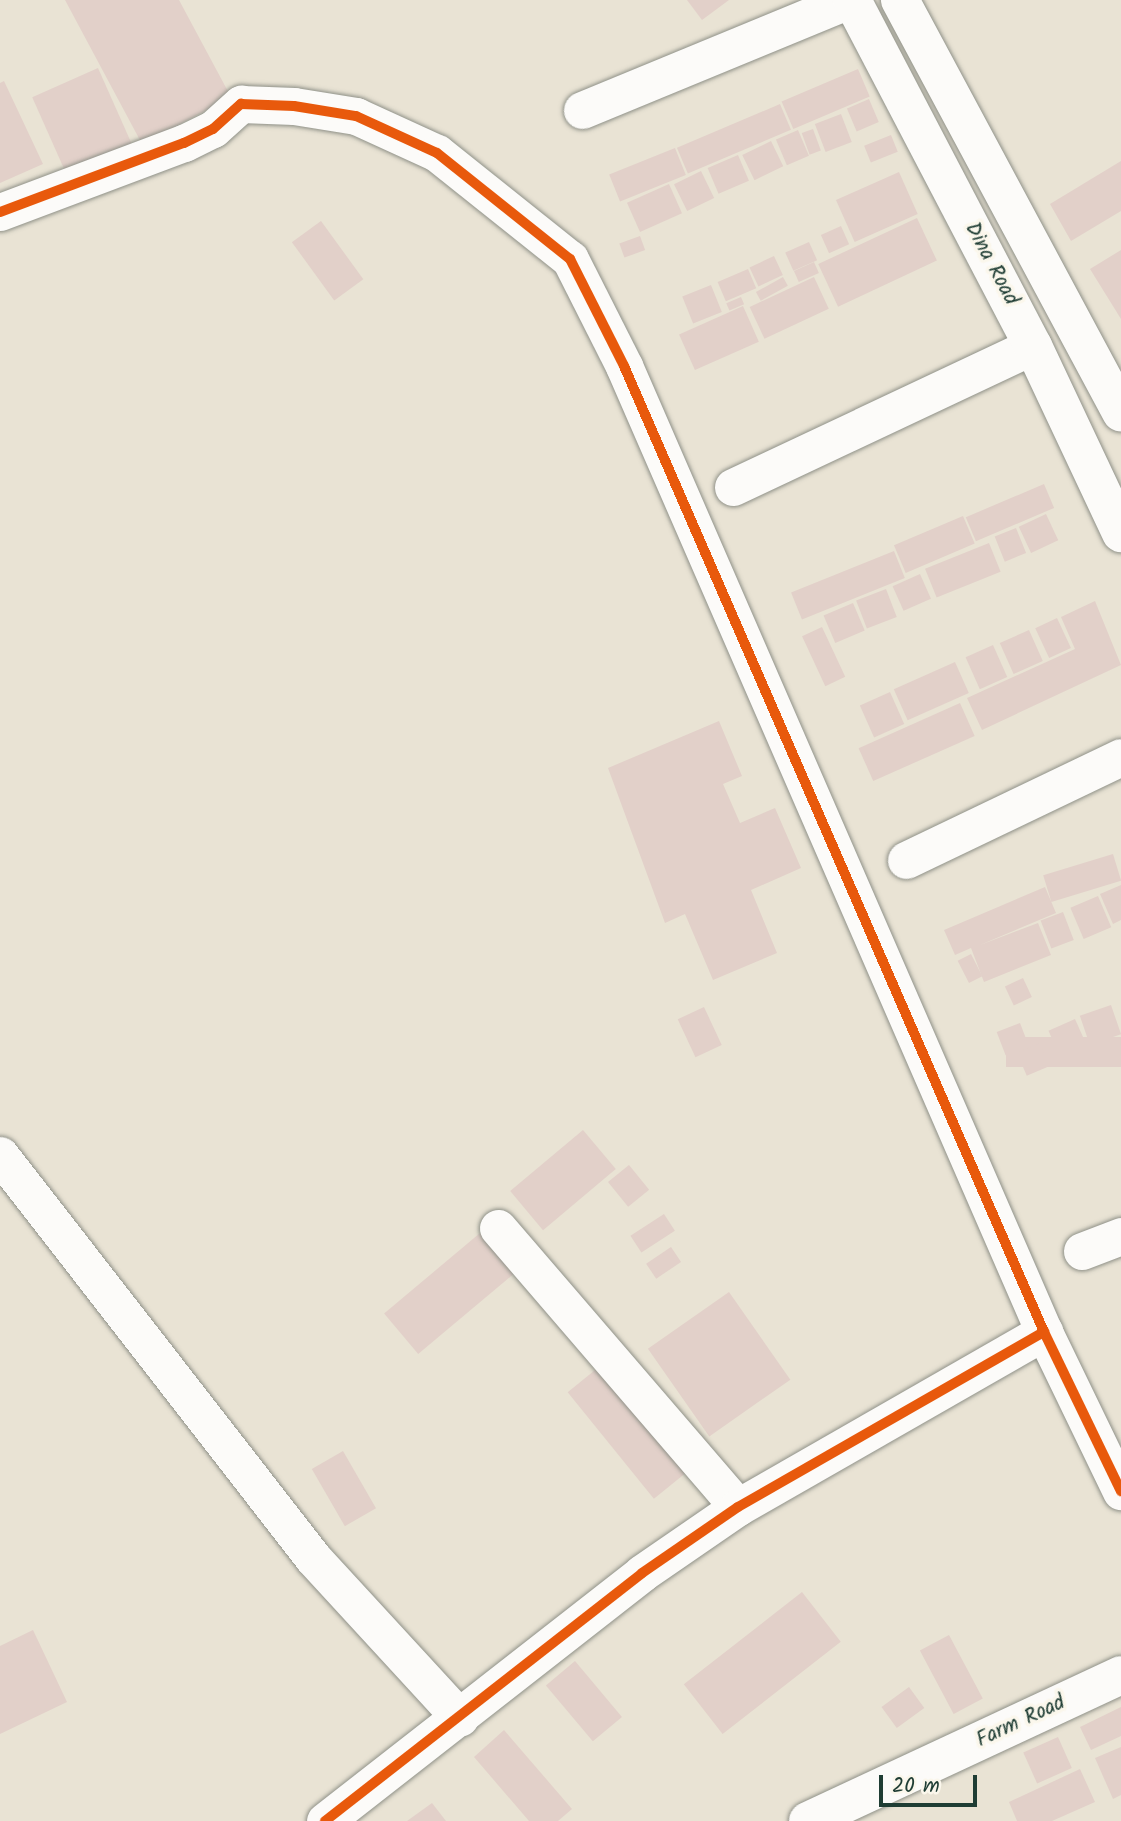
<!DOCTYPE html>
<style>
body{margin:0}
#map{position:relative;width:1121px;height:1821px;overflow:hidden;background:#e9e3d4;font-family:Kalam,sans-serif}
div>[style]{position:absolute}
.building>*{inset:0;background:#e2d0c9;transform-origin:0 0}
.roads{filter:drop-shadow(0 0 2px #8f9188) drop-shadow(0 0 2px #8f9188)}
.minor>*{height:37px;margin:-18.5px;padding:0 18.5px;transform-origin:18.5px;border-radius:18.5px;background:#fcfbf9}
.tertiary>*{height:38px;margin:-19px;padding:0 19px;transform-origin:19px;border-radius:19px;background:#fcfbf9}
.cycleway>*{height:10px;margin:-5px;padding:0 5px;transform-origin:5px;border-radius:5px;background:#e8590c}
span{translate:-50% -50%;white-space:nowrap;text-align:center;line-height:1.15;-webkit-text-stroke:7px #fbf7ec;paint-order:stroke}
.street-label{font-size:21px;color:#1f3d34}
.scale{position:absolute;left:879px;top:1775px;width:98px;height:32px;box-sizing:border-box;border:4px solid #1f3d34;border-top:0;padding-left:9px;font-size:21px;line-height:24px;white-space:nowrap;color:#1f3d34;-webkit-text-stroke:5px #fbf7ec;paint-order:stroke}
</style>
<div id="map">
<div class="building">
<i style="clip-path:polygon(65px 0,179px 0,231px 97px,142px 144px)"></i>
<i style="clip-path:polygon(687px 0,729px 0,702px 20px)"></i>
<i style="left:98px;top:68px;width:85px;height:72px;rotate:66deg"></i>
<i style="left:858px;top:69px;width:30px;height:83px;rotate:67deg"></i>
<i style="clip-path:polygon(4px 81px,43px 164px,0 183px,0 83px)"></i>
<i style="left:869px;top:99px;width:25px;height:24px;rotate:67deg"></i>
<i style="left:780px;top:104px;width:28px;height:112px;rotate:67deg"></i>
<i style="left:841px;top:114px;width:30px;height:28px;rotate:69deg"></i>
<i style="left:813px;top:129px;width:23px;height:12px;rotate:70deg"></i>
<i style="left:798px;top:130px;width:28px;height:24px;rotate:67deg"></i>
<i style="left:891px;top:135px;width:18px;height:29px;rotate:68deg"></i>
<i style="left:771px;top:141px;width:28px;height:32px;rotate:64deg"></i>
<i style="left:675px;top:148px;width:29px;height:71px;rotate:68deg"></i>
<i style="left:738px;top:155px;width:28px;height:33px;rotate:67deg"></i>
<i style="clip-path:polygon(1121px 161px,1121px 211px,1071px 241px,1050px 204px)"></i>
<i style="left:701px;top:171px;width:30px;height:30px;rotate:64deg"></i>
<i style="left:899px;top:172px;width:46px;height:69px;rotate:66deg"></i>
<i style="left:669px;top:184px;width:32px;height:46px;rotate:66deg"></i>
<i style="left:917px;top:218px;width:47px;height:109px;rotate:65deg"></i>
<i style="left:321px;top:221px;width:72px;height:36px;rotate:54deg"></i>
<i style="left:841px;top:226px;width:20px;height:22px;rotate:66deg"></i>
<i style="left:640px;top:236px;width:15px;height:22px;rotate:70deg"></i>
<i style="left:809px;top:242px;width:20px;height:26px;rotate:66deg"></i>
<i style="clip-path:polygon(1121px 250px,1121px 319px,1090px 269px)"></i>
<i style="left:774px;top:256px;width:21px;height:27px;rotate:65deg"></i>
<i style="left:814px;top:262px;width:12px;height:22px;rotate:66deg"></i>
<i style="left:748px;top:269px;width:21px;height:33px;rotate:67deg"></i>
<i style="left:783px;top:277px;width:10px;height:31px;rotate:61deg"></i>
<i style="left:814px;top:277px;width:35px;height:71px;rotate:65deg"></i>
<i style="left:711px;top:285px;width:29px;height:31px;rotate:68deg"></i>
<i style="left:741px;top:297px;width:8px;height:16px;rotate:67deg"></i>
<i style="left:743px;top:306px;width:39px;height:70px;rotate:66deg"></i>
<i style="left:1044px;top:484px;width:26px;height:85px;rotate:67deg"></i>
<i style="left:1046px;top:514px;width:29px;height:30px;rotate:65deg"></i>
<i style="left:963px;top:516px;width:30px;height:75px;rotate:67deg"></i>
<i style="left:1016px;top:528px;width:27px;height:23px;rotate:68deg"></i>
<i style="left:989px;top:543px;width:31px;height:69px;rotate:68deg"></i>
<i style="left:894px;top:551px;width:29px;height:111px;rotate:68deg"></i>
<i style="left:920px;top:574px;width:27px;height:30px;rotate:66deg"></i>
<i style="left:886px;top:589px;width:30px;height:32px;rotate:69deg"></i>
<i style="clip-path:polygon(1095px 601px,1121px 665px,982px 730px,967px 698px,1075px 649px,1061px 617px)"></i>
<i style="left:853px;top:603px;width:30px;height:32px;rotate:67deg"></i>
<i style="left:1057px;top:618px;width:33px;height:24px;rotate:65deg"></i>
<i style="left:822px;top:627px;width:55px;height:22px;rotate:65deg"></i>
<i style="left:1029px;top:630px;width:34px;height:32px;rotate:66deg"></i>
<i style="left:993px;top:645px;width:35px;height:30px;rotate:66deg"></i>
<i style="left:955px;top:662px;width:34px;height:67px;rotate:66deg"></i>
<i style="left:890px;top:692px;width:35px;height:33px;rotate:66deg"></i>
<i style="left:960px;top:703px;width:36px;height:111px;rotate:66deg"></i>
<i style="clip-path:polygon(719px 721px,742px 776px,723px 784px,740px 823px,775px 808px,801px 868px,751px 890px,777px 953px,713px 980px,685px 914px,665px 923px,608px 768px)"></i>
<i style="left:1113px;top:854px;width:28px;height:73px;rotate:73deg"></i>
<i style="clip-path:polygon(1121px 885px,1121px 920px,1113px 924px,1100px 894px)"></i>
<i style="clip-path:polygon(1045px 887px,1056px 913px,980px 945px,1038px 923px,1051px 955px,984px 982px,971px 948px,955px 955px,944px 930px)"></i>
<i style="left:1098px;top:896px;width:34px;height:30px;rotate:67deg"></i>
<i style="left:1063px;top:912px;width:30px;height:24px;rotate:69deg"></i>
<i style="left:971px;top:954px;width:25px;height:15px;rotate:63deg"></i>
<i style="left:1023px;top:978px;width:21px;height:20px;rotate:65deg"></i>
<i style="left:1111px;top:1005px;width:31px;height:33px;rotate:71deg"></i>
<i style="left:704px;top:1007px;width:42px;height:29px;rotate:65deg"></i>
<i style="left:1075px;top:1019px;width:32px;height:29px;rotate:66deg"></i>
<i style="left:1020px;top:1023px;width:25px;height:25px;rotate:69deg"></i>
<i style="left:1121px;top:1037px;width:30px;height:115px;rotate:90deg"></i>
<i style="left:1040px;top:1043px;width:25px;height:25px;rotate:67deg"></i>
<i style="left:583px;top:1130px;width:51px;height:95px;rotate:50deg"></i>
<i style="left:629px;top:1165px;width:32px;height:27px;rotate:51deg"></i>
<i style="left:664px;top:1214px;width:20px;height:40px;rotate:57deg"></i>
<i style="left:486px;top:1228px;width:53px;height:133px;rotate:50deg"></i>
<i style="left:671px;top:1247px;width:18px;height:30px;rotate:56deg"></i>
<i style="left:729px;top:1292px;width:107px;height:99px;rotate:55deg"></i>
<i style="left:605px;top:1362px;width:137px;height:48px;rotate:51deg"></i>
<i style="left:343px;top:1451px;width:66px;height:36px;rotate:60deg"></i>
<i style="left:802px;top:1592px;width:63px;height:150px;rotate:52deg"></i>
<i style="clip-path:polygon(33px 1630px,67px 1702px,0 1734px,0 1646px)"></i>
<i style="left:949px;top:1635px;width:72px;height:33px;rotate:62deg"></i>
<i style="left:575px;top:1661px;width:73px;height:38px;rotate:50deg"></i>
<i style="left:909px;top:1687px;width:26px;height:34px;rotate:54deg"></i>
<i style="clip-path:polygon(1121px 1707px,1121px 1736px,1091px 1750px,1080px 1727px)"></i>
<i style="clip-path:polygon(504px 1730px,572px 1809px,558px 1821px,529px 1821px,474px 1757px)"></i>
<i style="left:1058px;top:1737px;width:34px;height:38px;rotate:66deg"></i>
<i style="clip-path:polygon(1121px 1747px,1121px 1795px,1113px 1799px,1095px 1758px)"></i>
<i style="clip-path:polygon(1080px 1769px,1095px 1802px,1052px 1821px,1017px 1821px,1009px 1802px)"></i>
<i style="clip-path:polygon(432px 1803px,446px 1821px,407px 1821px)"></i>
</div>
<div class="roads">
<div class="minor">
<i style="left:582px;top:110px;width:289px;rotate:-22.4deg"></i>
<i style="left:0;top:212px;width:197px;rotate:-20.6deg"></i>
<i style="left:184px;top:143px;width:32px;rotate:-26deg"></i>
<i style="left:213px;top:129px;width:38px;rotate:-42deg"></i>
<i style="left:241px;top:104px;width:53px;rotate:2.2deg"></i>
<i style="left:294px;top:106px;width:63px;rotate:9.2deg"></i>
<i style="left:356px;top:116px;width:89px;rotate:24.6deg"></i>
<i style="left:437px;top:153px;width:170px;rotate:38.6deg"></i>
<i style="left:570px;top:259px;width:120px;rotate:63.2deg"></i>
<i style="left:624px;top:366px;width:1053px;rotate:66.5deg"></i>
<i style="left:1044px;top:1332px;width:177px;rotate:64.2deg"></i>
<i style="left:733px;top:487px;width:331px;rotate:-25.2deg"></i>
<i style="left:906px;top:860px;width:238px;rotate:-25.6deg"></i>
<i style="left:0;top:1155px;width:510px;rotate:52.16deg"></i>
<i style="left:313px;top:1558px;width:217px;rotate:47.4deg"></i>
<i style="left:498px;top:1228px;width:368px;rotate:49.3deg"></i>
<i style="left:1082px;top:1251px;width:42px;rotate:-21deg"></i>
<i style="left:325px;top:1821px;width:402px;rotate:-38deg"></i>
<i style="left:642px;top:1573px;width:116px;rotate:-34.5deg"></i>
<i style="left:738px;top:1507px;width:353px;rotate:-29.8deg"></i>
</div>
<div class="tertiary">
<i style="left:852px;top:0;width:390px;rotate:62.4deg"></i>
<i style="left:1033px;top:346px;width:207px;rotate:64.8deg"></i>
<i style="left:900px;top:0;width:468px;rotate:61.8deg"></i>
<i style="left:808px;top:1821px;width:345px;rotate:-25deg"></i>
</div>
</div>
<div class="cycleway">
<i style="left:0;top:212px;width:197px;rotate:-20.6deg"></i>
<i style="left:184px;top:143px;width:32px;rotate:-26deg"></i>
<i style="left:213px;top:129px;width:38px;rotate:-42deg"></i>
<i style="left:241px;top:104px;width:53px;rotate:2.2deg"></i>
<i style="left:294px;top:106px;width:63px;rotate:9.2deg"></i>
<i style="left:356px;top:116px;width:89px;rotate:24.6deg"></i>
<i style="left:437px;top:153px;width:170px;rotate:38.6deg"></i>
<i style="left:570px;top:259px;width:120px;rotate:63.2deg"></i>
<i style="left:624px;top:366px;width:1053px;rotate:66.5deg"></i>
<i style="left:1044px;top:1332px;width:177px;rotate:64.2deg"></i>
<i style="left:325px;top:1821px;width:402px;rotate:-38deg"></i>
<i style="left:642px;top:1573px;width:116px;rotate:-34.5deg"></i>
<i style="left:738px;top:1507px;width:353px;rotate:-29.8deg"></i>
</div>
<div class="street-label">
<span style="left:991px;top:264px;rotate:62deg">Dina Road</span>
<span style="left:1021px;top:1722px;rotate:-25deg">Farm Road</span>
</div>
<div class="scale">20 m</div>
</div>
